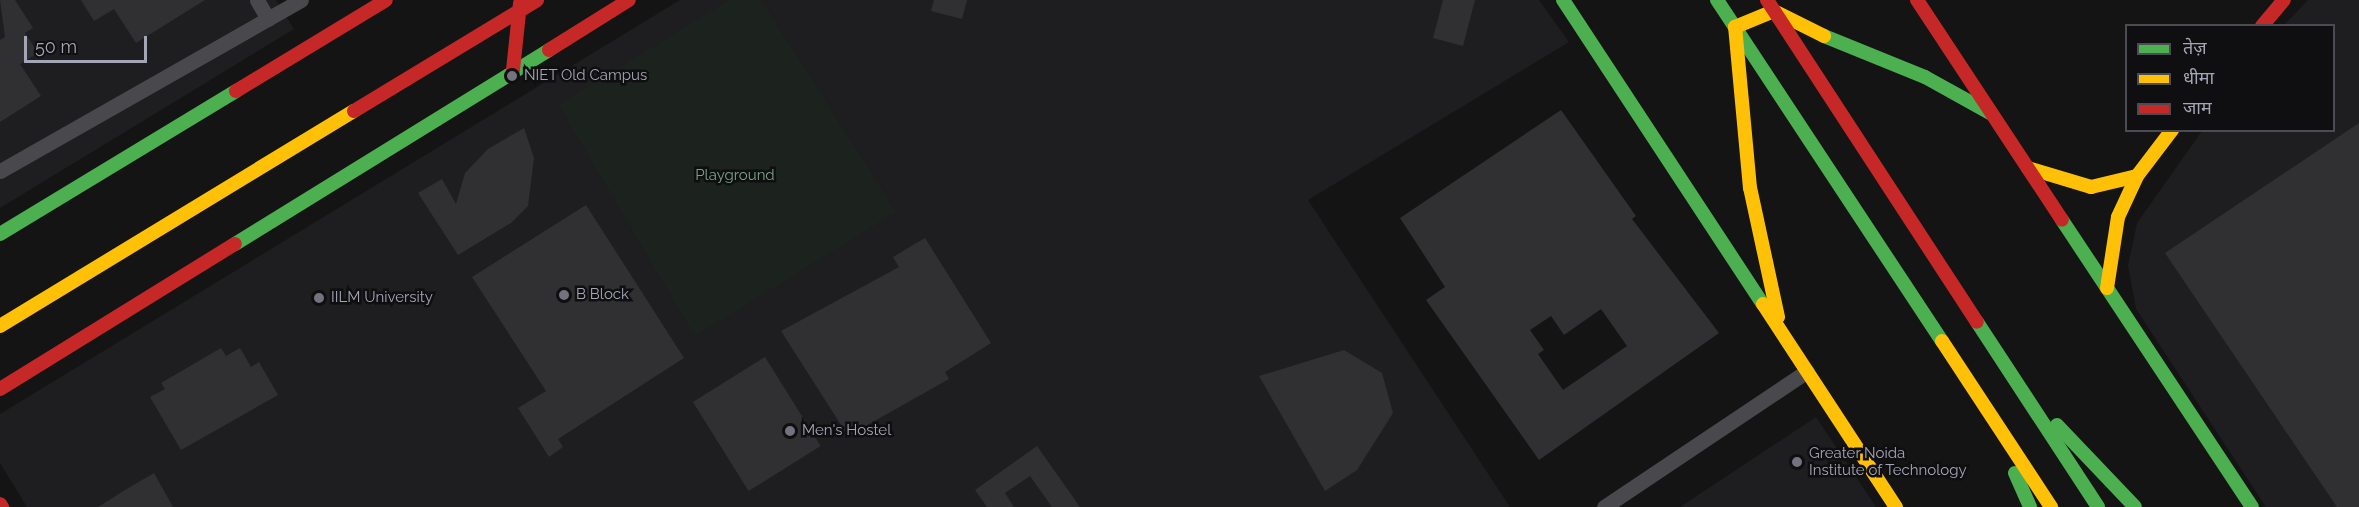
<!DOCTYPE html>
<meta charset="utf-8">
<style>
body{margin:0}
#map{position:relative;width:2359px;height:507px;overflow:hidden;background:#141414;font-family:Raleway,"Noto Sans Devanagari",sans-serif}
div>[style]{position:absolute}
.built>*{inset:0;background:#1e1e20}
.green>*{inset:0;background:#1c231e}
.building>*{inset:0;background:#303032;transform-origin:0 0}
.street>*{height:15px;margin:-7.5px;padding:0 7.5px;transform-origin:7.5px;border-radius:7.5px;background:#48484d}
.fast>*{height:14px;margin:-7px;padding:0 7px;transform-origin:7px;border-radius:7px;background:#4caf50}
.slow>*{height:14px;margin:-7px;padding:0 7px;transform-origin:7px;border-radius:7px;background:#ffc107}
.jam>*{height:14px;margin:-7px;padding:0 7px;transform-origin:7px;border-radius:7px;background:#c62828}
.dots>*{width:16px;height:16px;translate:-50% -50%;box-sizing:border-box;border:3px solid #0f0e10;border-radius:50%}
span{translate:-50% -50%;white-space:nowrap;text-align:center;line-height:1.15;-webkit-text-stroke:5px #0f0e10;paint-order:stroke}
.poi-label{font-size:15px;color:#a4a6b7}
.left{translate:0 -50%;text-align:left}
.park-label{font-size:15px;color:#7aa385}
.legend{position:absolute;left:2125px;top:24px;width:210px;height:108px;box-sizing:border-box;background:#0f0e10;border:2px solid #4b4b53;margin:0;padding:8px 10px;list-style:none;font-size:18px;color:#a4a6b7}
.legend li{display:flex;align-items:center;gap:12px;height:30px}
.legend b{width:30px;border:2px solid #4b4b53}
.scale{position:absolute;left:24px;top:36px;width:123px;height:27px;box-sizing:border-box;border:3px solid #a4a6b7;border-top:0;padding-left:8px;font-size:18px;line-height:21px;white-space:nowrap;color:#a4a6b7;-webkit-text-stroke:4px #0f0e10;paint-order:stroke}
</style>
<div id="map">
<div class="built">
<i style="clip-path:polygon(0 0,276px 0,294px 29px,0 208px)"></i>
<i style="clip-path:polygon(680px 0,1539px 0,1569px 42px,1308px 200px,1510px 507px,27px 507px,0 463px,0 414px)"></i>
<i style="clip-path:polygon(2308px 0,2359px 0,2359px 507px,2266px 507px,2136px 309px,2128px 266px,2137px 223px,2202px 131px,2334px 130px,2334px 26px,2284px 25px)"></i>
<i style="clip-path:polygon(1816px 417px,1876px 507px,1680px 507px)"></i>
</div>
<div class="green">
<i style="clip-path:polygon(729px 0,761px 0,896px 212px,695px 336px,559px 105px)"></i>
</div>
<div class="building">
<i style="clip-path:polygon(0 0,15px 0,33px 28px,25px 33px,38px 53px,20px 64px,41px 96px,0 122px,0 40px,5px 37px)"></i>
<i style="clip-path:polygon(81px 0,205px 0,136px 43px,114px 9px,94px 21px)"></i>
<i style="clip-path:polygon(934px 0,967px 0,962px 19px,931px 11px)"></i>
<i style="clip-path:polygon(1443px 0,1475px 0,1463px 46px,1433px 38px)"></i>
<i style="clip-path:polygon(evenodd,1561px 110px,1636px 216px,1632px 219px,1719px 333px,1539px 460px,1426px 300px,1445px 287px,1400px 218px,1561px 110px,1601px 309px,1627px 346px,1563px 390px,1538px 354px,1544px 350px,1530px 330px,1551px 316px,1564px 335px,1601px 309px)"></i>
<i style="clip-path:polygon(2359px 123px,2359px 507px,2337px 507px,2165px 253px)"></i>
<i style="clip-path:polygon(524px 128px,534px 158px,528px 206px,511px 223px,458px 255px,418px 193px,442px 179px,456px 204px,465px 173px,488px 149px)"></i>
<i style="clip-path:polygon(586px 205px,684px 358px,558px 439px,563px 447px,549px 457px,518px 408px,546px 391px,472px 277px)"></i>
<i style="clip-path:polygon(925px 238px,991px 343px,945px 372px,949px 379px,848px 436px,781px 331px,899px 267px,893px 257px)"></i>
<i style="clip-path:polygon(221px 348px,226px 356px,240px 348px,251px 367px,259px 362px,278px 395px,181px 450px,150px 397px,165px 389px,161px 383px)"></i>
<i style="clip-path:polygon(1344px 350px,1382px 373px,1393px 413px,1357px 470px,1325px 491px,1259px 376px)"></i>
<i style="left:765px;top:357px;width:105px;height:85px;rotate:58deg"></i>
<i style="clip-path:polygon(1037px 446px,1080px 507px,1052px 507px,1030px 476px,1005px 493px,1014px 507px,987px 507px,975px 490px)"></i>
<i style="clip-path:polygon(154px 473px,173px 507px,98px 507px,125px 490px)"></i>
</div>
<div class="street">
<i style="left:257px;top:0;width:22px;rotate:60deg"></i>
<i style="left:0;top:171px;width:346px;rotate:-29.6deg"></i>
<i style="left:1604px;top:507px;width:244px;rotate:-33.8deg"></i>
</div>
<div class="fast">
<i style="left:1563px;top:0;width:364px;rotate:56.7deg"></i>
<i style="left:1717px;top:0;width:409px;rotate:56.6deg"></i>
<i style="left:1824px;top:36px;width:109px;rotate:22.1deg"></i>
<i style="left:1925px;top:77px;width:74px;rotate:29deg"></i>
<i style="left:2062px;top:220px;width:344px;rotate:56.5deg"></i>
<i style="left:0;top:234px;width:276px;rotate:-31.2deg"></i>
<i style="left:235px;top:244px;width:369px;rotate:-31.7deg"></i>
<i style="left:1977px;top:322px;width:221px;rotate:56.8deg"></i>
<i style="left:2057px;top:425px;width:113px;rotate:46.4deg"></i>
<i style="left:2015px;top:473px;width:37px;rotate:66deg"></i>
</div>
<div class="slow">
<i style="left:2028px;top:168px;width:66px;rotate:16.8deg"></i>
<i style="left:2091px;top:187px;width:47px;rotate:-13.4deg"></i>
<i style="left:2107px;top:288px;width:72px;rotate:-81.2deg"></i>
<i style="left:2118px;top:217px;width:45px;rotate:-65.1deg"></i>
<i style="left:2137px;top:176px;width:58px;rotate:-52.7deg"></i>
<i style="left:1763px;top:304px;width:243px;rotate:56.8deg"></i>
<i style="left:1778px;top:317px;width:132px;rotate:-102.2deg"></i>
<i style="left:1750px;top:188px;width:162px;rotate:-95.3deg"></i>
<i style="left:1735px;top:27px;width:42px;rotate:-22.3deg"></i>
<i style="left:1774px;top:11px;width:56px;rotate:26.6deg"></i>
<i style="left:0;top:326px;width:414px;rotate:-31.3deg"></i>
<i style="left:1942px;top:341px;width:199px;rotate:56.7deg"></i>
</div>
<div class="jam">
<i style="left:1767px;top:0;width:384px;rotate:56.9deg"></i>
<i style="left:1917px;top:0;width:263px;rotate:56.6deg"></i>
<i style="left:2262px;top:26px;width:34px;rotate:-50deg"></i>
<i style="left:549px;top:50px;width:94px;rotate:-32deg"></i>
<i style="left:513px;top:70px;width:67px;rotate:-84deg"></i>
<i style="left:236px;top:91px;width:175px;rotate:-31.2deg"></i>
<i style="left:354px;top:111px;width:214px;rotate:-31.2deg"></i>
<i style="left:0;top:389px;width:276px;rotate:-31.7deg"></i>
<i style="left:0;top:504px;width:4px;rotate:56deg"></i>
</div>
<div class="dots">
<i style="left:512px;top:76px;background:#72737e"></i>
<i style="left:564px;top:295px;background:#72737e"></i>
<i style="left:319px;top:298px;background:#72737e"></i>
<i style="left:790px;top:431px;background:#72737e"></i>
<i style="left:1797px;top:462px;background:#72737e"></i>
</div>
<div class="poi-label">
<span class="left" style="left:524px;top:76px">NIET Old Campus</span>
<span class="left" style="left:576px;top:295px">B Block</span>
<span class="left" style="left:331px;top:298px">IILM University</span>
<span class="left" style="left:802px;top:431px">Men's Hostel</span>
<span class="left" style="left:1809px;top:462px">Greater Noida<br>Institute of Technology</span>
</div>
<div class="park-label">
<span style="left:735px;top:176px">Playground</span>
</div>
<ul class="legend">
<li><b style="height:8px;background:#4caf50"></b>तेज़</li>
<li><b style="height:8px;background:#ffc107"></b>धीमा</li>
<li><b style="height:8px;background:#c62828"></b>जाम</li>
</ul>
<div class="scale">50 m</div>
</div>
